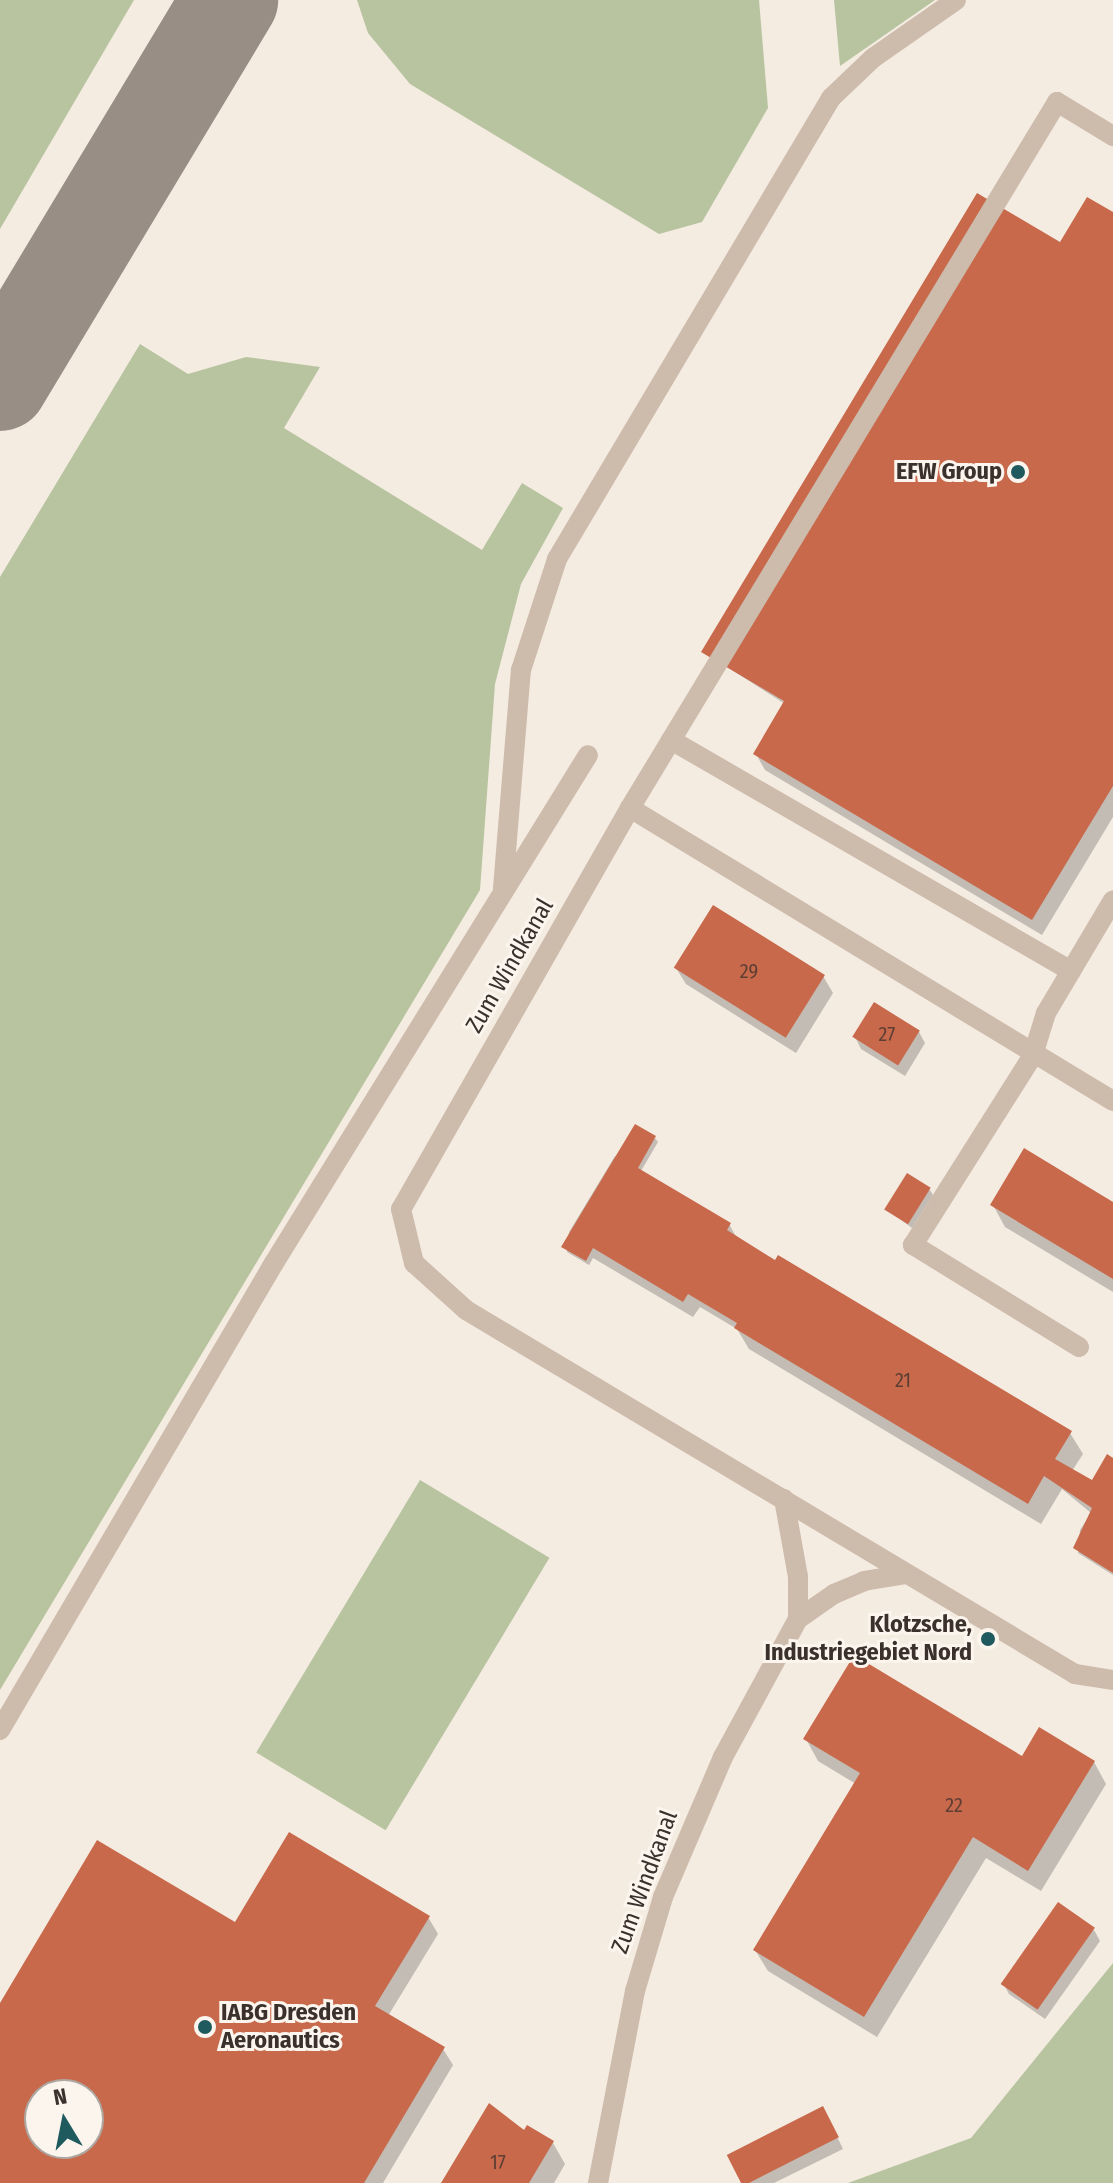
<!DOCTYPE html>
<style>
body{margin:0}
#map{position:relative;width:1113px;height:2183px;overflow:hidden;background:#f4ebe1;font-family:"Fira Sans Condensed",sans-serif}
div>[style]{position:absolute}
.green>*{inset:0;background:#b8c4a0;transform-origin:0 0}
.shadow>*{inset:0;background:#0003}
.taxiway>*{height:96px;margin:-48px;padding:0 48px;transform-origin:48px;border-radius:48px;background:#988e86}
.building>*{inset:0;background:#c8694b;transform-origin:0 0}
.minor>*{height:20px;margin:-10px;padding:0 10px;transform-origin:10px;border-radius:10px;background:#cdbbac}
.dots>*{width:22px;height:22px;translate:-50% -50%;box-sizing:border-box;border:4px solid #fbf5ee;border-radius:50%}
span{translate:-50% -50%;white-space:nowrap;text-align:center;line-height:1.15;-webkit-text-stroke:6px #fbf5ee;paint-order:stroke}
.number-label{font-size:20px;color:#5e3e33}
.number-label span{-webkit-text-stroke-width:0}
.poi-label{font-size:24px;color:#3b302b;font-weight:700}
.right{translate:-100% -50%;text-align:right}
.left{translate:0 -50%;text-align:left}
.street-label{font-size:24px;color:#3b302b}
.north{position:absolute;left:24px;top:2079px;width:80px;height:80px;box-sizing:border-box;background:#fbf5ee;border:2px solid #aea6a0;border-radius:50%;rotate:350deg;font-size:22px;font-weight:700;line-height:32px;text-align:center;color:#3b302b}
.north::after{content:'';display:block;margin:auto;width:28px;height:36px;background:#1f5a5e;clip-path:polygon(50% 0,100% 100%,50% 72%,0 100%)}
</style>
<div id="map">
<div class="green">
<i style="clip-path:polygon(0 0,134px 0,0 229px)"></i>
<i style="clip-path:polygon(357px 0,759px 0,768px 108px,702px 222px,659px 234px,410px 84px,368px 33px)"></i>
<i style="clip-path:polygon(834px 0,935px 0,840px 66px)"></i>
<i style="clip-path:polygon(140px 344px,188px 374px,246px 357px,320px 367px,284px 428px,482px 550px,522px 483px,563px 508px,521px 584px,495px 684px,480px 890px,0 1690px,0 577px)"></i>
<i style="left:420px;top:1480px;width:151px;height:318px;rotate:31deg"></i>
<i style="clip-path:polygon(1113px 1963px,1113px 2183px,848px 2183px,971px 2138px)"></i>
</div>
<div class="shadow">
<i style="clip-path:polygon(1113px 215px,1113px 817px,1042px 935px,765px 770px,756px 754px,785px 704px,704px 652px,1060px 245px)"></i>
<i style="clip-path:polygon(676px 968px,823px 976px,833px 993px,796px 1053px,686px 984px)"></i>
<i style="clip-path:polygon(919px 1032px,925px 1043px,905px 1076px,861px 1049px,855px 1037px)"></i>
<i style="clip-path:polygon(655px 1138px,658px 1142px,641px 1171px,729px 1224px,738px 1240px,1070px 1433px,1083px 1454px,1072px 1471px,1092px 1483px,1113px 1460px,1113px 1575px,1078px 1553px,1080px 1530px,1091px 1513px,1062px 1489px,1041px 1524px,749px 1349px,737px 1329px,700px 1307px,693px 1317px,593px 1258px,589px 1265px,567px 1252px,569px 1232px,615px 1156px,623px 1161px)"></i>
<i style="clip-path:polygon(930px 1190px,933px 1195px,912px 1228px,888px 1210px)"></i>
<i style="clip-path:polygon(1113px 1204px,1113px 1292px,1005px 1227px,993px 1205px)"></i>
<i style="clip-path:polygon(806px 1739px,1094px 1762px,1106px 1784px,1041px 1891px,986px 1858px,877px 2037px,768px 1971px,755px 1950px,856px 1784px,818px 1761px)"></i>
<i style="clip-path:polygon(evenodd,428px 1917px,438px 1934px,388px 2016px,443px 2049px,453px 2065px,383px 2183px,0 2183px,0 2007px,236px 1925px,428px 1917px,40px 2095px,88px 2095px,88px 2143px,40px 2143px,40px 2095px)"></i>
<i style="clip-path:polygon(1094px 1930px,1100px 1941px,1045px 2019px,1009px 1994px,1003px 1983px)"></i>
<i style="clip-path:polygon(490px 2106px,520px 2128px,553px 2143px,565px 2164px,554px 2183px,444px 2183px)"></i>
<i style="clip-path:polygon(829px 2120px,843px 2149px,774px 2183px,743px 2183px,729px 2155px)"></i>
</div>
<div class="taxiway">
<i style="left:0;top:383px;width:447px;rotate:-59deg"></i>
</div>
<div class="building">
<i style="clip-path:polygon(977px 193px,1060px 242px,1087px 197px,1113px 212px,1113px 786px,1032px 920px,753px 754px,784px 701px,701px 652px)"></i>
<i style="left:713px;top:905px;width:132px;height:74px;rotate:32deg"></i>
<i style="left:874px;top:1002px;width:54px;height:41px;rotate:32deg"></i>
<i style="clip-path:polygon(635px 1124px,656px 1136px,638px 1168px,731px 1223px,727px 1230px,775px 1260px,778px 1255px,1072px 1431px,1055px 1459px,1092px 1480px,1107px 1454px,1113px 1458px,1113px 1573px,1073px 1548px,1092px 1508px,1044px 1476px,1028px 1504px,734px 1328px,737px 1323px,688px 1294px,683px 1302px,593px 1248px,586px 1261px,561px 1247px)"></i>
<i style="clip-path:polygon(1024px 1148px,1113px 1202px,1113px 1279px,990px 1205px)"></i>
<i style="left:907px;top:1173px;width:28px;height:43px;rotate:32deg"></i>
<i style="clip-path:polygon(854px 1655px,1022px 1756px,1039px 1727px,1095px 1761px,1028px 1871px,973px 1837px,864px 2017px,753px 1950px,860px 1773px,803px 1739px)"></i>
<i style="clip-path:polygon(evenodd,289px 1832px,430px 1916px,375px 2006px,445px 2047px,364px 2183px,0 2183px,0 2003px,97px 1840px,235px 1922px,289px 1832px,40px 2095px,88px 2095px,88px 2143px,40px 2143px,40px 2095px)"></i>
<i style="left:1058px;top:1902px;width:45px;height:100px;rotate:35deg"></i>
<i style="clip-path:polygon(489px 2103px,524px 2130px,527px 2125px,554px 2141px,529px 2183px,441px 2183px)"></i>
<i style="left:823px;top:2106px;width:35px;height:108px;rotate:63deg"></i>
</div>
<div class="minor">
<i style="left:671px;top:740px;width:462px;rotate:30deg"></i>
<i style="left:630px;top:808px;width:825px;rotate:-58.83deg"></i>
<i style="left:1057px;top:102px;width:66px;rotate:31.3deg"></i>
<i style="left:503px;top:888px;width:219px;rotate:-85.3deg"></i>
<i style="left:521px;top:670px;width:117px;rotate:-72deg"></i>
<i style="left:557px;top:559px;width:536px;rotate:-59.27deg"></i>
<i style="left:831px;top:98px;width:58px;rotate:-43.6deg"></i>
<i style="left:873px;top:58px;width:101px;rotate:-34.9deg"></i>
<i style="left:1113px;top:1101px;width:565px;rotate:-148.76deg"></i>
<i style="left:630px;top:808px;width:462px;rotate:119.7deg"></i>
<i style="left:401px;top:1209px;width:56px;rotate:76.5deg"></i>
<i style="left:414px;top:1263px;width:70px;rotate:42.1deg"></i>
<i style="left:466px;top:1310px;width:709px;rotate:30.87deg"></i>
<i style="left:1075px;top:1674px;width:38px;rotate:9deg"></i>
<i style="left:1079px;top:1347px;width:195px;rotate:-148.4deg"></i>
<i style="left:913px;top:1245px;width:225px;rotate:-57.7deg"></i>
<i style="left:1033px;top:1055px;width:44px;rotate:-72.8deg"></i>
<i style="left:1046px;top:1013px;width:131px;rotate:-59.3deg"></i>
<i style="left:784px;top:1499px;width:79px;rotate:79.8deg"></i>
<i style="left:798px;top:1577px;width:42px;rotate:90deg"></i>
<i style="left:0;top:1730px;width:541px;rotate:-59.6deg"></i>
<i style="left:274px;top:1263px;width:597px;rotate:-58.28deg"></i>
<i style="left:598px;top:2183px;width:196px;rotate:-79.1deg"></i>
<i style="left:635px;top:1991px;width:98px;rotate:-73.4deg"></i>
<i style="left:663px;top:1897px;width:152px;rotate:-66.8deg"></i>
<i style="left:723px;top:1757px;width:157px;rotate:-61.5deg"></i>
<i style="left:798px;top:1619px;width:44px;rotate:-34.8deg"></i>
<i style="left:834px;top:1594px;width:33px;rotate:-23deg"></i>
<i style="left:864px;top:1581px;width:43px;rotate:-9.5deg"></i>
</div>
<div class="dots">
<i style="left:1018px;top:472px;background:#1f5a5e"></i>
<i style="left:988px;top:1639px;background:#1f5a5e"></i>
<i style="left:205px;top:2027px;background:#1f5a5e"></i>
</div>
<div class="number-label">
<span style="left:749px;top:971px">29</span>
<span style="left:887px;top:1034px">27</span>
<span style="left:903px;top:1380px">21</span>
<span style="left:954px;top:1805px">22</span>
<span style="left:498px;top:2162px">17</span>
</div>
<div class="poi-label">
<span class="right" style="left:1002px;top:472px">EFW Group</span>
<span class="right" style="left:972px;top:1639px">Klotzsche,<br>Industriegebiet Nord</span>
<span class="left" style="left:221px;top:2027px">IABG Dresden<br>Aeronautics</span>
</div>
<div class="street-label">
<span style="left:510px;top:966px;rotate:-60deg">Zum Windkanal</span>
<span style="left:645px;top:1882px;rotate:-70deg">Zum Windkanal</span>
</div>
<div class="north">N</div>
</div>
